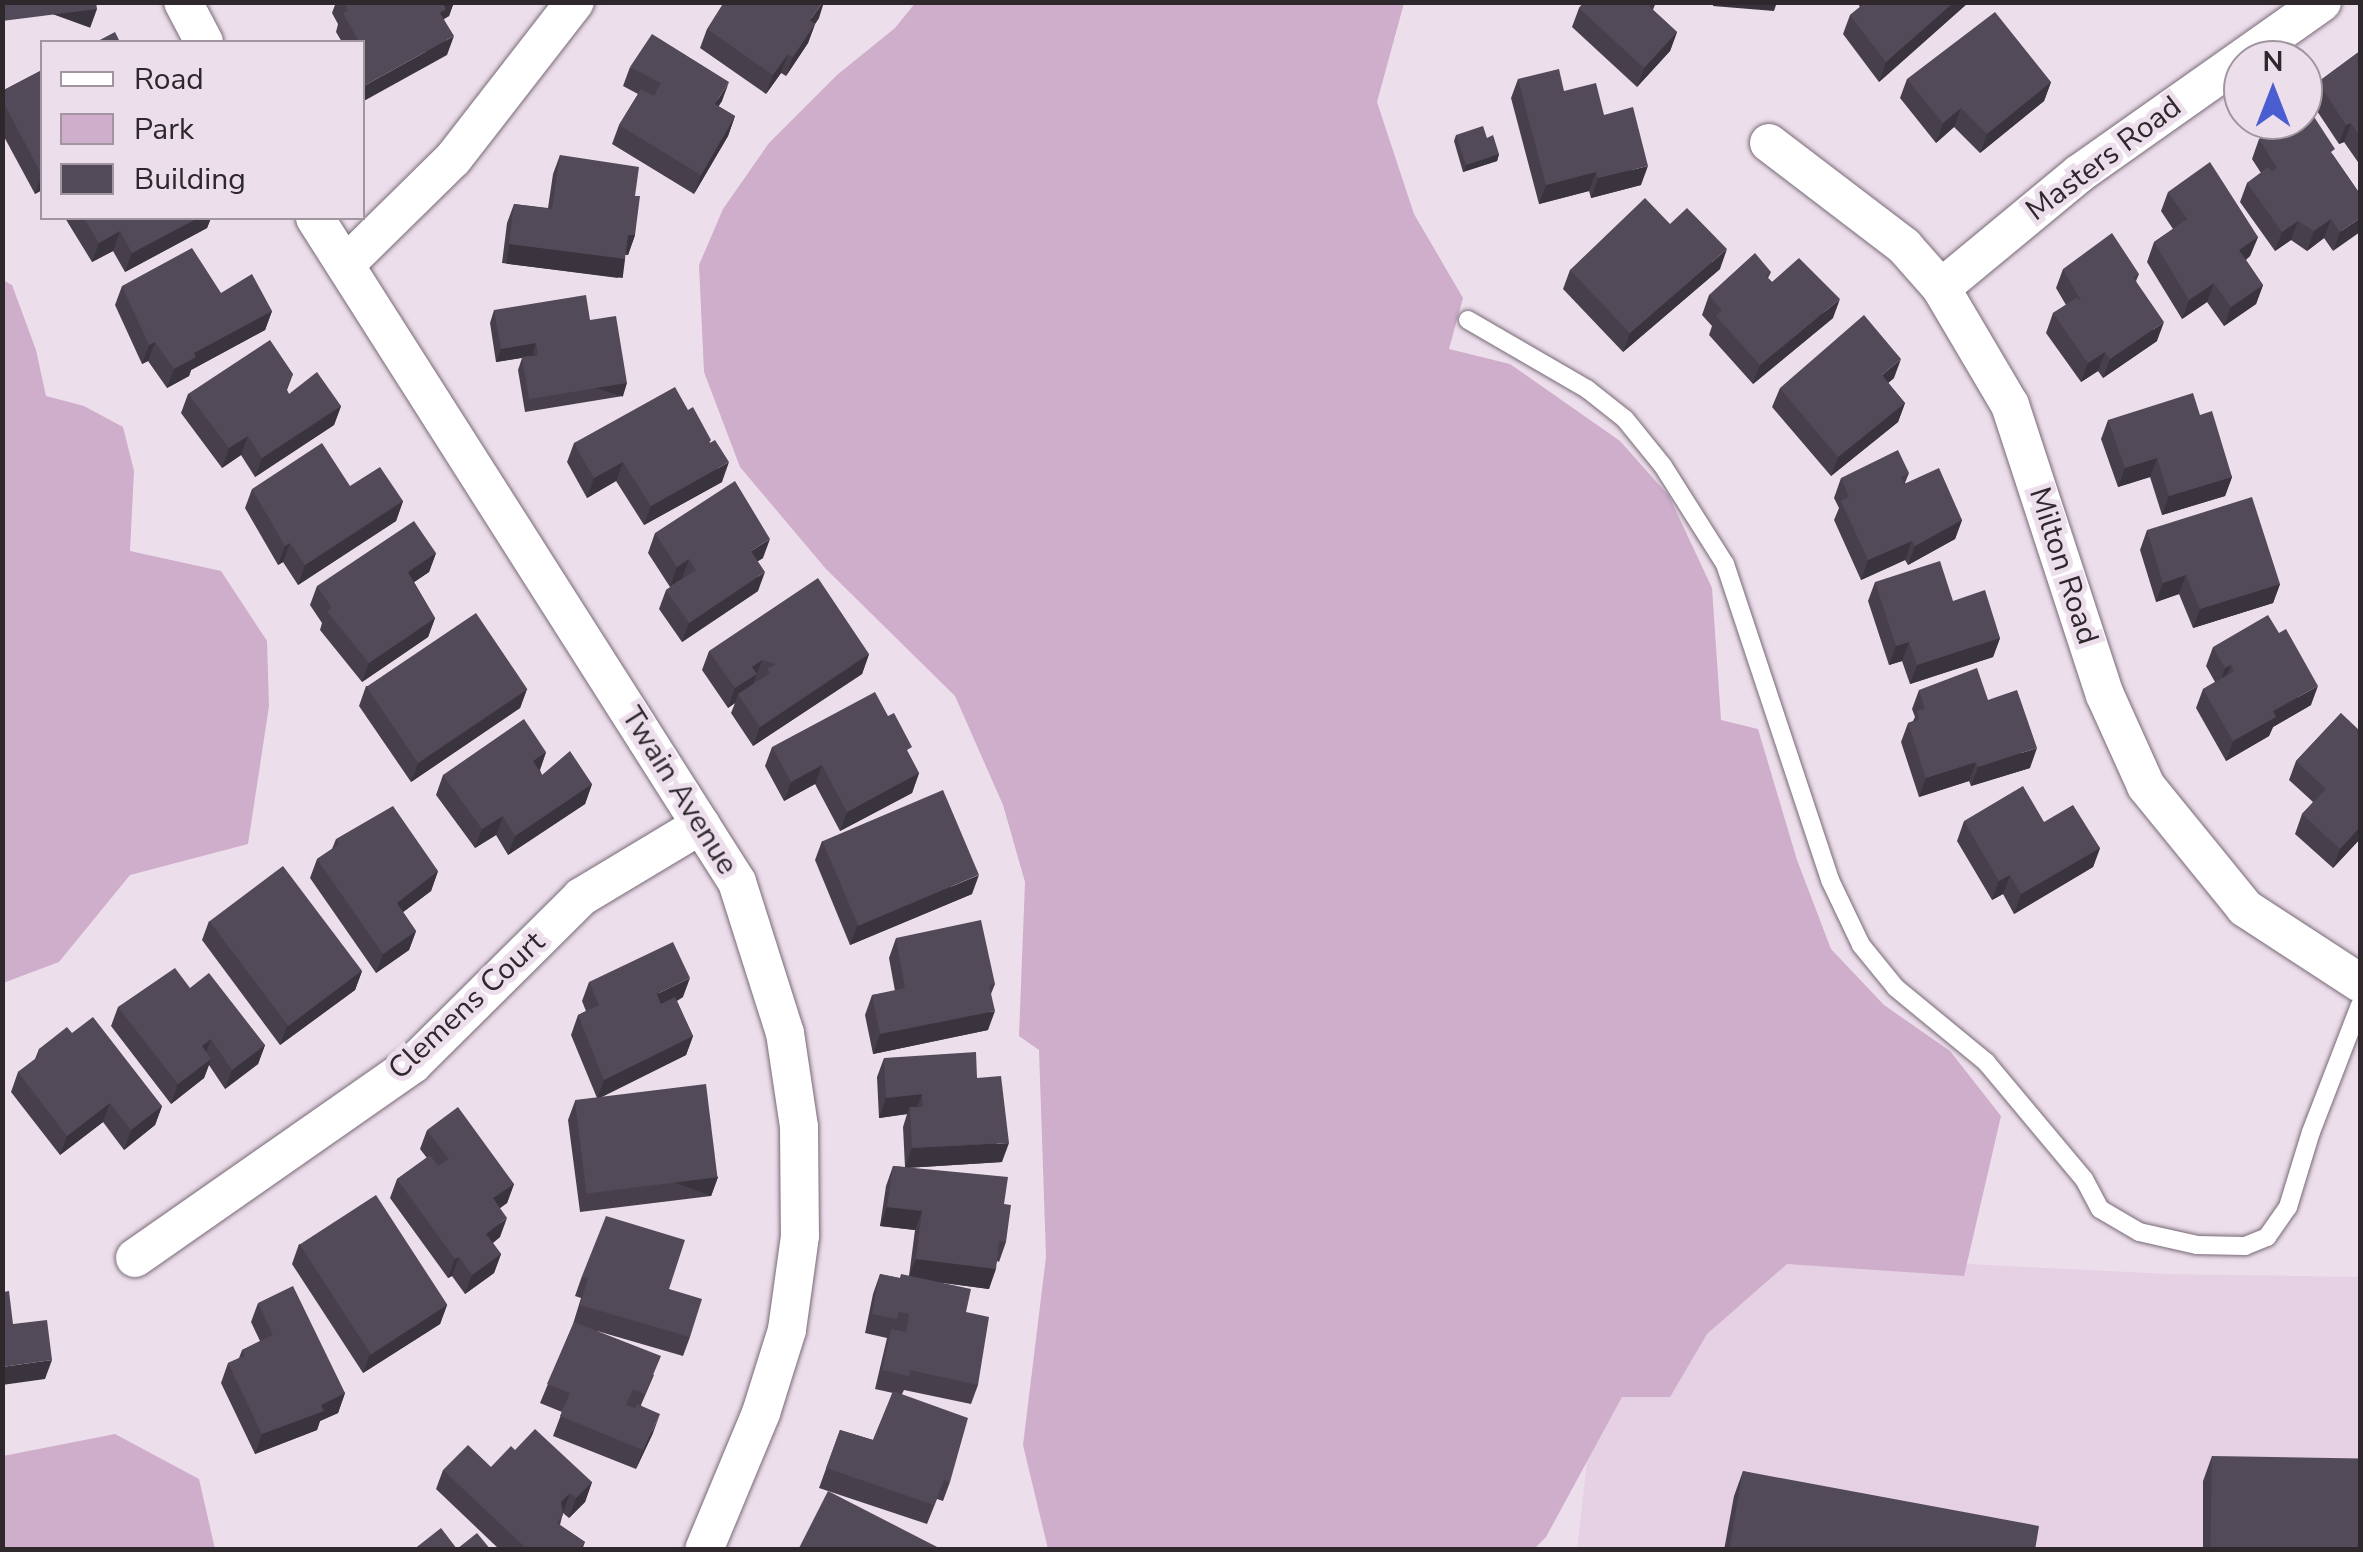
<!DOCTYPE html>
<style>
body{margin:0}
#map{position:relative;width:2363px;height:1552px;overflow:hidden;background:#eddeec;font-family:"Nunito Sans",sans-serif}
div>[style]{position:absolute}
.built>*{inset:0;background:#e6d1e4}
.green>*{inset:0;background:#ceaecb}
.roads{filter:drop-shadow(0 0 2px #776a76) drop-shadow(0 0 2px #776a76)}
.lane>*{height:18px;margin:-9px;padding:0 9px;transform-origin:9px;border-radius:9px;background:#fff}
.street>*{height:38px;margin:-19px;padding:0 19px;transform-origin:19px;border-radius:19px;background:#fff}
.wall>*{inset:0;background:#47404c}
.shaded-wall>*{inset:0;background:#39343e;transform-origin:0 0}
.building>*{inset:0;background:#524a58;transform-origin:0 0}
span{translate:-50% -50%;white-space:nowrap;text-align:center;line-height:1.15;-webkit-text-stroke:10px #eddeec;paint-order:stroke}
.street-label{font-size:30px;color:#2e282d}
.frame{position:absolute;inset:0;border:5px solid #2e282d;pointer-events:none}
.legend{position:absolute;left:40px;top:40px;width:325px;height:180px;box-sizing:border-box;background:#eddeec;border:2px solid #a195a0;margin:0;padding:12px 18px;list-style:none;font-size:30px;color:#2e282d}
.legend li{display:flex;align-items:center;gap:20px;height:50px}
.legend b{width:50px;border:2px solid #a195a0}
.north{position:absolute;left:2223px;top:40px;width:100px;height:100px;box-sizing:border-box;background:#eddeec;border:2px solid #a195a0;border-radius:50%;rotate:0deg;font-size:28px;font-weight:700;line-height:40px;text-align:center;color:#2e282d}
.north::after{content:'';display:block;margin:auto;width:35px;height:45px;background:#4a5dd1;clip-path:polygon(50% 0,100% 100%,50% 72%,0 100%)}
</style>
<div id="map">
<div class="built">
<i style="clip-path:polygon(1611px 1246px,2169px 1274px,2360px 1277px,2360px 1549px,1577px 1550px)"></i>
</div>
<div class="green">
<i style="clip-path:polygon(916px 2px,1404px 3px,1377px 102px,1414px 214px,1463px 298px,1449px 349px,1510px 364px,1620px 441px,1669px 496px,1712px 588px,1721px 720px,1758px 729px,1797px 860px,1831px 949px,1884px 1005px,1950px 1051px,2001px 1116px,1964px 1276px,1787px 1264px,1707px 1334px,1670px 1397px,1622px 1397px,1546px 1537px,1534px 1549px,1048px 1549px,1023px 1445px,1046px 1257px,1039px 1050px,1019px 1036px,1025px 882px,1003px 805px,955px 696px,826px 569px,740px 467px,704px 372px,699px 265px,723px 209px,769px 143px,837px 75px,895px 28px)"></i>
<i style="clip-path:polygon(3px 280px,12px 285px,36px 350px,46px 396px,84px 406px,123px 427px,134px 471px,130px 551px,221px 571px,267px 641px,269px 706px,248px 844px,130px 875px,59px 962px,3px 983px)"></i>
<i style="clip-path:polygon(115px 1434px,199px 1479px,215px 1549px,3px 1549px,3px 1456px)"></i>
</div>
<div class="roads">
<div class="lane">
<i style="left:1468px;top:320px;width:138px;rotate:30.1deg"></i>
<i style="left:1587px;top:389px;width:48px;rotate:38.3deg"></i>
<i style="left:1625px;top:419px;width:60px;rotate:51deg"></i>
<i style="left:1663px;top:466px;width:116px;rotate:57.7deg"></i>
<i style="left:1725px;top:564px;width:333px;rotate:71.6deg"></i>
<i style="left:1830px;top:880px;width:72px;rotate:64.5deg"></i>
<i style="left:1861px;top:945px;width:55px;rotate:50.9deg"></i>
<i style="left:1896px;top:988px;width:117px;rotate:39.4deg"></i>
<i style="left:1986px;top:1062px;width:153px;rotate:50.1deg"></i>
<i style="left:2084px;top:1179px;width:34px;rotate:62deg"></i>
<i style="left:2100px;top:1209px;width:45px;rotate:30.5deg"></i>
<i style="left:2139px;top:1232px;width:59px;rotate:12.6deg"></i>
<i style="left:2197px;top:1245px;width:48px;rotate:1.2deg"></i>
<i style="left:2245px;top:1246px;width:24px;rotate:-22deg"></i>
<i style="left:2267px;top:1237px;width:37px;rotate:-55deg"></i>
<i style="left:2288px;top:1207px;width:78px;rotate:-73deg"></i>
<i style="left:2311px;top:1132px;width:136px;rotate:-68.9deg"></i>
</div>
<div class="street">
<i style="left:183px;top:2px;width:45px;rotate:62.3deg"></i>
<i style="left:1769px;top:143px;width:170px;rotate:37.3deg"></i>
<i style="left:1904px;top:246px;width:56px;rotate:48.6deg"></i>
<i style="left:1941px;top:288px;width:136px;rotate:59.5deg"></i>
<i style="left:2010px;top:405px;width:305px;rotate:71.9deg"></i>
<i style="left:2105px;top:695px;width:100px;rotate:65.7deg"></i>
<i style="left:2146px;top:786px;width:157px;rotate:50.9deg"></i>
<i style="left:2245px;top:908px;width:137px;rotate:33.1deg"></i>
<i style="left:315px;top:218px;width:787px;rotate:57.56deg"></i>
<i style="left:737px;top:882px;width:158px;rotate:72.4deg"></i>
<i style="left:785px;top:1033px;width:95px;rotate:81.5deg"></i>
<i style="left:799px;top:1127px;width:109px;rotate:89.5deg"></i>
<i style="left:800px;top:1236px;width:95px;rotate:97.9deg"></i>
<i style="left:787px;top:1330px;width:87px;rotate:107.4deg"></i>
<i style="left:761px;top:1413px;width:148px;rotate:112.6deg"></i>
<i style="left:345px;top:265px;width:151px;rotate:-44.5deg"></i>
<i style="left:453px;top:159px;width:199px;rotate:-52.2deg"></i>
<i style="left:1941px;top:288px;width:180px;rotate:-39.6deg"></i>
<i style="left:2080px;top:173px;width:296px;rotate:-35.2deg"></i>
<i style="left:135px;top:1258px;width:339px;rotate:-34.9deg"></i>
<i style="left:413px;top:1064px;width:237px;rotate:-44.8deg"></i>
<i style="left:581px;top:897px;width:140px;rotate:-31deg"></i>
</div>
</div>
<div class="wall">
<i style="clip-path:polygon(336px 2px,454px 2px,449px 16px,444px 19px,447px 55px,362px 42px,342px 42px,336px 32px,338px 24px,332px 13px)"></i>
<i style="clip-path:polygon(1580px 2px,1656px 2px,1653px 10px,1677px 32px,1670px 51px,1637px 87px,1572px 27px,1579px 8px,1583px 4px)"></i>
<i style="clip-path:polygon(1857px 2px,1969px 2px,1879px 82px,1843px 34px,1850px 15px,1860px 7px)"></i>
<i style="clip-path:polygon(819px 18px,815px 24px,808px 43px,786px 76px,781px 73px,766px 94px,700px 48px,707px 29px)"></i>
<i style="clip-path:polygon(2360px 51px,2360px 165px,2344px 142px,2339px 144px,2311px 102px,2318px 82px)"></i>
<i style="clip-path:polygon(630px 67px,722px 101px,718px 106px,735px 116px,728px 136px,694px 194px,612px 144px,619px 125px,638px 94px,623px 86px)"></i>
<i style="clip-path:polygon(42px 70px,42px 190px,35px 194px,2px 133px,2px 91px)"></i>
<i style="clip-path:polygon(1518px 79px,1564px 91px,1604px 115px,1641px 185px,1591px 198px,1589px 191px,1539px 204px,1511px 98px)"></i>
<i style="clip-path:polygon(1907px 79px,2051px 82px,2044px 101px,1980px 153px,1954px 127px,1936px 143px,1900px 98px)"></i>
<i style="clip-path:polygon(1456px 135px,1499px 154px,1497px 161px,1463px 172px,1454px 141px)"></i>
<i style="clip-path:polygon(2259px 139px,2333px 155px,2360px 194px,2333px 251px,2324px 238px,2307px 251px,2291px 240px,2275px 251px,2240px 202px,2247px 183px,2261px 173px,2252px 159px)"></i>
<i style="clip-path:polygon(560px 155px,635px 196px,635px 235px,628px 255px,625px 254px,618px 278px,502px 263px,507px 223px,514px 204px,548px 208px,553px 174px)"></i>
<i style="clip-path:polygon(2168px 192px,2258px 237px,2250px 256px,2246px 260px,2263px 285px,2256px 304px,2224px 326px,2207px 302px,2182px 319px,2147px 262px,2154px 242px,2173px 229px,2161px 211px)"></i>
<i style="clip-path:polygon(65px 218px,211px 218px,207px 228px,125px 272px,113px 251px,92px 262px)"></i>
<i style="clip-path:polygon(1670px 224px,1720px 269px,1623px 352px,1563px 289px,1570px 270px)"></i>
<i style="clip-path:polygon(2063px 269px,2139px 274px,2136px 281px,2157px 341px,2103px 378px,2098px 371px,2081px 382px,2046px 333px,2053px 313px,2066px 305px,2056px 288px)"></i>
<i style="clip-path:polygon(1771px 272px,1768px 278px,1772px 282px,1833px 318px,1753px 384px,1709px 335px,1712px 326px,1702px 315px,1709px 295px)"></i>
<i style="clip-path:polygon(122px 286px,221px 293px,272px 311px,265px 330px,191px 370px,189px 376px,167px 388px,148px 361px,142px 364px,115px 305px)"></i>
<i style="clip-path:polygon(494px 310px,590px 320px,623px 396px,525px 412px,518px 370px,522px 358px,496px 362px,490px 323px)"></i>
<i style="clip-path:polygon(293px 374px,287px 390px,289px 394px,341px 406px,334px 425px,255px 477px,241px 455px,222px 468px,181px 413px,188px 394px)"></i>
<i style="clip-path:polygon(1894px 378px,1888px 383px,1905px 403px,1898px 422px,1831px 476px,1772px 407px,1780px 388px)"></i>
<i style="clip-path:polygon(688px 410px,710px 443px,722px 482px,644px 525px,616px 481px,587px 498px,567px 462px,574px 443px)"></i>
<i style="clip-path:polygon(2200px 415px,2232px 477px,2225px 496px,2162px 515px,2150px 477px,2118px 487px,2101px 439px,2108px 420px)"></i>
<i style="clip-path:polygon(1909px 473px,1905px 483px,1962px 520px,1955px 539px,1908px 565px,1905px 560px,1861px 580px,1834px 520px,1839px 508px,1834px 498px,1841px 478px)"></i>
<i style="clip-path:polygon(350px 486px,403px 501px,396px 521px,298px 585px,283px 562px,278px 565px,245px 508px,252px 489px)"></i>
<i style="clip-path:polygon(2147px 530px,2280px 584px,2273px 603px,2193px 628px,2179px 594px,2156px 602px,2140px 550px)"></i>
<i style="clip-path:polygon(655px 533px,763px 558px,758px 561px,758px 591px,682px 642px,659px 609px,666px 590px,682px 579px,670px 587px,648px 553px)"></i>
<i style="clip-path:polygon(436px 553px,429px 572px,414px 582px,435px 618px,428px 637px,362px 682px,320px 630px,322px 623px,310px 605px,317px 586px)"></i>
<i style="clip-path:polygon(1875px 582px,2000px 638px,1993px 657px,1910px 684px,1902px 661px,1889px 665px,1868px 601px)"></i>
<i style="clip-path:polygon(2213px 647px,2311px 705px,2273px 727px,2269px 736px,2226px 761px,2196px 708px,2203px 689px,2215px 682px,2206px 666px)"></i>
<i style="clip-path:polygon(709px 651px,869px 654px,862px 674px,753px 746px,731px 713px,735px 703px,728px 708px,702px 670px)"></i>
<i style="clip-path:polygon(366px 686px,527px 689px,520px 708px,411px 782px,359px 706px)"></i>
<i style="clip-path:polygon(1919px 690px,1988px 700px,2030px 768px,1971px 786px,1969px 781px,1919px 797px,1901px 742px,1908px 723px,1913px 721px,1915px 717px,1912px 709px)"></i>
<i style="clip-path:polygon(2341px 713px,2360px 839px,2333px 868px,2295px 834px,2302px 814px,2313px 802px,2289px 780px,2296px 761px)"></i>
<i style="clip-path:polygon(772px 747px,909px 755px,919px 773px,912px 793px,840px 831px,815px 784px,784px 801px,765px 766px)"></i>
<i style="clip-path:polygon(546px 752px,540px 770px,542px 775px,592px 784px,585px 804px,508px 855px,496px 835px,475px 848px,436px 795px,443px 775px)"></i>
<i style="clip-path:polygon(1964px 821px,2044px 822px,2100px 848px,2093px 867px,2014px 914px,2003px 894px,1992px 900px,1957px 841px)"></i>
<i style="clip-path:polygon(336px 839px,438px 871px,431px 891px,403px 912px,416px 931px,409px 950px,376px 973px,310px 878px,317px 859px,332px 849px)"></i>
<i style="clip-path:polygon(822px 841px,972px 894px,850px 945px,815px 860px)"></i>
<i style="clip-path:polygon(209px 921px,362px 971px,355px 990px,280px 1045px,202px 940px)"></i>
<i style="clip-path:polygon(896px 938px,995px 984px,991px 994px,988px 1030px,873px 1054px,865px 1015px,872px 995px,895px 991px,889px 958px)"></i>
<i style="clip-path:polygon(589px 982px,683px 997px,677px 1001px,693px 1036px,686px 1055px,600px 1098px,718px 1177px,711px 1196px,580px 1212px,568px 1120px,575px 1101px,597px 1098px,571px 1035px,578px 1015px,586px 1011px,582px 1001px)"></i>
<i style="clip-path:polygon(190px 988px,265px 1045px,258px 1064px,225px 1089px,209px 1065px,204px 1078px,171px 1104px,111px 1026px,118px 1007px)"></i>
<i style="clip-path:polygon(72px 1033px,162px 1106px,155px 1125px,124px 1150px,103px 1122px,60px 1155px,11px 1092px,18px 1072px,35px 1059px,39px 1049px)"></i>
<i style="clip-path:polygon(884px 1058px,977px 1078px,1002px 1162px,906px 1168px,1004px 1204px,1006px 1242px,999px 1262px,997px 1261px,989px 1289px,943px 1283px,966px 1312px,978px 1385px,971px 1404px,904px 1390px,902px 1394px,950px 1482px,943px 1501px,937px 1499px,927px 1524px,819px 1488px,840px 1430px,873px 1440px,893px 1393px,875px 1389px,887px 1338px,865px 1333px,873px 1294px,880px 1274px,899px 1278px,909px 1276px,915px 1230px,880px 1226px,886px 1186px,893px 1166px,905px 1167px,903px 1127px,907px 1114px,879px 1118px,877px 1077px)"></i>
<i style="clip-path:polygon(427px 1130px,514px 1184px,507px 1203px,500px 1208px,500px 1237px,493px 1243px,501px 1254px,494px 1273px,465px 1294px,452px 1276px,448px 1278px,390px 1198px,397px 1179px,427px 1158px,420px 1149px)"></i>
<i style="clip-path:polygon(299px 1244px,447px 1305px,440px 1324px,363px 1373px,292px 1264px)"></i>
<i style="clip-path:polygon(582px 1276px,669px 1289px,690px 1337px,683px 1356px,597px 1331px,654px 1375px,641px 1405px,653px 1433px,636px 1469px,553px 1436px,562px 1412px,540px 1403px,573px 1324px,581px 1298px,575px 1296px)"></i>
<i style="clip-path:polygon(258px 1303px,345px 1393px,338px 1413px,320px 1421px,317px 1430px,255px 1454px,221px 1383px,228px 1363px,239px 1358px,242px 1350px,260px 1341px,251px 1322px)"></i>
<i style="clip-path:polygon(515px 1450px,592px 1482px,585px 1502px,569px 1518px,563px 1513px,560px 1525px,585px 1542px,582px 1550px,500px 1550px,436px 1489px,443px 1470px,491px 1467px)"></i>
<i style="clip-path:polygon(2212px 1456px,2360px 1550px,2203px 1550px,2203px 1481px)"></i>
<i style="clip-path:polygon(1743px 1471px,2035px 1550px,1724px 1550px,1734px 1496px)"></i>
</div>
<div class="shaded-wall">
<i style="clip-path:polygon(445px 2px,454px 2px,449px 16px,442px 20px,433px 32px,443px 4px)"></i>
<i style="clip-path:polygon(823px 2px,824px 2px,819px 18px,804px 40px,810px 20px)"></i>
<i style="clip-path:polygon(1714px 2px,1777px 2px,1774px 11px,1713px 6px)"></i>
<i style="clip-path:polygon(1954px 2px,1969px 2px,1879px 82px,1886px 62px)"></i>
<i style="left:97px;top:9px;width:20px;height:96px;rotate:110deg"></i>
<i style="clip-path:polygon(815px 24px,808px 43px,786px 76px,793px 57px)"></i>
<i style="clip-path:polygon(1677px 32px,1670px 51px,1637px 87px,1644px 68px)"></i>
<i style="clip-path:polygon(454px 36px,447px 55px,362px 102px,362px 87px)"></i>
<i style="clip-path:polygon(788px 54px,781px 73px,766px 94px,773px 75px)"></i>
<i style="clip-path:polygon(729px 82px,722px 101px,708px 123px,715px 104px)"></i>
<i style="clip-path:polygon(2051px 82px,2044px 101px,1980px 153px,1987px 134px)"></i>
<i style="clip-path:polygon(1961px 108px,1954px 127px,1936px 143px,1943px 123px)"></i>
<i style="clip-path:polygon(735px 116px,728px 136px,694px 194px,701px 175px)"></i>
<i style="clip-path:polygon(2351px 123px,2344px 142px,2339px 144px,2346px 125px)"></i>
<i style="clip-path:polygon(1499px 154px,1497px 161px,1463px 172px,1466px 165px)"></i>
<i style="clip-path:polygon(1648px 166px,1641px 185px,1591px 198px,1598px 178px)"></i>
<i style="clip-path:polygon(1596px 172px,1589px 191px,1539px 204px,1546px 185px)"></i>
<i style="clip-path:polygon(42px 175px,42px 190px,35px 194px)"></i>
<i style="clip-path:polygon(198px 218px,211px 218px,207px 228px,125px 272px,132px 253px)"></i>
<i style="clip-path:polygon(2360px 218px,2360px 232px,2333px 251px,2340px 232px)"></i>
<i style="clip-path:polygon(2331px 219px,2324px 238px,2307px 251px,2314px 231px)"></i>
<i style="clip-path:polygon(2298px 221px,2291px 240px,2275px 251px,2282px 232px)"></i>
<i style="clip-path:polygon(120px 231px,113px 251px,92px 262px,99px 243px)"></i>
<i style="clip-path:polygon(628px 235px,635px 235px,628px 255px,621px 254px)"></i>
<i style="clip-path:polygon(2258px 237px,2250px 256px,2232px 269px,2239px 250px)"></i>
<i style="left:509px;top:244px;width:117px;height:20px;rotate:7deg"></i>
<i style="clip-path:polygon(1727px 249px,1720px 269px,1623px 352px,1630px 333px)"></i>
<i style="clip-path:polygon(2214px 283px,2207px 302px,2182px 319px,2189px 300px)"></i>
<i style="clip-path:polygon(2263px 285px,2256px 304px,2224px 326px,2231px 307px)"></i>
<i style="clip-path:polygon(1840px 299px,1833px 318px,1753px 384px,1760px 365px)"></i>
<i style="clip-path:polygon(272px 311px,265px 330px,191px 370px,189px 376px,167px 388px,174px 369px,194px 353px)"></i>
<i style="clip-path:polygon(2164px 322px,2157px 341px,2103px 378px,2110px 359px)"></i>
<i style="clip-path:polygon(155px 342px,148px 361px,142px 364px,149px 345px)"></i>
<i style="clip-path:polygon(536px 343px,532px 356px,496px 362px,501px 349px)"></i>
<i style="clip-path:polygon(2105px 352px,2098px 371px,2081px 382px,2088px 363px)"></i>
<i style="clip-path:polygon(1901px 359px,1894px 378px,1875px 394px,1882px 375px)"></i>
<i style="left:627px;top:383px;width:14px;height:99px;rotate:107deg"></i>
<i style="clip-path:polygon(1905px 403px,1898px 422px,1831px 476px,1838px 457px)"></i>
<i style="clip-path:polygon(341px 406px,334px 425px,255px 477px,262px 458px)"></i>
<i style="clip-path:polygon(248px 436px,241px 455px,222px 468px,229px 448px)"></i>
<i style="clip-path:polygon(2157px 458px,2150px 477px,2118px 487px,2125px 468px)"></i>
<i style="clip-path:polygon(623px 462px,616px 481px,587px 498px,594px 478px)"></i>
<i style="clip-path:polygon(729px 462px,722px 482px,644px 525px,651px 506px)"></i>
<i style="clip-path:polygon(2232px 477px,2225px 496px,2162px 515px,2169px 496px)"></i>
<i style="clip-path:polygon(403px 501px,396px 521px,298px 585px,305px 565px)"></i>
<i style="clip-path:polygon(1962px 520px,1955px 539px,1908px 565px,1915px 546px)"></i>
<i style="clip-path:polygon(770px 539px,763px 558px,744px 570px,751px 551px)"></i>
<i style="clip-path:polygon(1912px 541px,1905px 560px,1861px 580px,1868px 560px)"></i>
<i style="clip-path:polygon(290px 543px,283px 562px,278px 565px,285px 546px)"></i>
<i style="clip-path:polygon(436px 553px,429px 572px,401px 591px,408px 572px)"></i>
<i style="clip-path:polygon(689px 559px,682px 578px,670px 587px,677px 567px)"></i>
<i style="clip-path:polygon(765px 572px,758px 591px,682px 642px,689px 623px)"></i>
<i style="clip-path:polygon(2186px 575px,2179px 594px,2156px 602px,2163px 583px)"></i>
<i style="clip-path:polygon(2280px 584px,2273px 603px,2193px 628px,2200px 609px)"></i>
<i style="clip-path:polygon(435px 618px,428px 637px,362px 682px,369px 663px)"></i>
<i style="clip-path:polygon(2000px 638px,1993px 657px,1910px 684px,1917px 665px)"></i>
<i style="clip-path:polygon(1909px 642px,1902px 661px,1889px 665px,1896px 646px)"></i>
<i style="clip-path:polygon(869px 654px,862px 674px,753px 746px,760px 727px)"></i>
<i style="clip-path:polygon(762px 660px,750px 693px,738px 694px,735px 703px,728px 708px,735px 688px,752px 667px)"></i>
<i style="clip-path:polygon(2231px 665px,2224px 684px,2218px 688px,2225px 668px)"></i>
<i style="clip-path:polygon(2318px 686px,2311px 705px,2273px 727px,2269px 736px,2226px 761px,2233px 741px,2273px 711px)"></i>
<i style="clip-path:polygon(527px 689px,520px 708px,411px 782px,418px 763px)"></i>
<i style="clip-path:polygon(2037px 748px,2030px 768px,1971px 786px,1978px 767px)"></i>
<i style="clip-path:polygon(546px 752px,539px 772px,533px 761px)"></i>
<i style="clip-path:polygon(1976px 762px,1969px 781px,1919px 797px,1926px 778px)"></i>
<i style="clip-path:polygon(822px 765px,815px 784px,784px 801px,791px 782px)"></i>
<i style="clip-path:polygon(919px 773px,912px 793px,840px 831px,847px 812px)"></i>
<i style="clip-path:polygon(592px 784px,585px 804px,508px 855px,515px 836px)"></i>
<i style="clip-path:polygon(503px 816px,496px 835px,475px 848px,482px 829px)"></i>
<i style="clip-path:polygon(2360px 827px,2360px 839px,2333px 868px,2340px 849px)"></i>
<i style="clip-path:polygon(2100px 848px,2093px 867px,2014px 914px,2021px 894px)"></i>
<i style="clip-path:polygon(438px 871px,431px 891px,390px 922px,397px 903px)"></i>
<i style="clip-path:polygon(979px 875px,972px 894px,850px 945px,857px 926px)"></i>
<i style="clip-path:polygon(2010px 875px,2003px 894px,1992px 900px,1999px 881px)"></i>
<i style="clip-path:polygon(416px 931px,409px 950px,376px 973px,383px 954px)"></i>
<i style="clip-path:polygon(362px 971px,355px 990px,280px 1045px,287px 1026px)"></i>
<i style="clip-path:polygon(690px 978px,683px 997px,650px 1013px,657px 994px)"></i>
<i style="clip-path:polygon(995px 1011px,988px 1030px,873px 1054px,880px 1034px)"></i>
<i style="clip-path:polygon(693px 1036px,686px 1055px,597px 1099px,604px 1080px)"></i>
<i style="clip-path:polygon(211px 1039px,204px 1058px,202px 1046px)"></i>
<i style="clip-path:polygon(265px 1045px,258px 1064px,225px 1089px,232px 1070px)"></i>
<i style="clip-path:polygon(211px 1059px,204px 1078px,171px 1104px,178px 1084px)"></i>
<i style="clip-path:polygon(922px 1094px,915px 1113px,910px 1107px,907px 1114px,879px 1118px,886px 1098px)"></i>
<i style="clip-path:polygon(110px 1103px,103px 1122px,60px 1155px,67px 1136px)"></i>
<i style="clip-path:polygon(162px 1106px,155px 1125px,124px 1150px,131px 1130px)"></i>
<i style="clip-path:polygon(1009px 1143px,1002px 1162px,905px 1168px,912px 1148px)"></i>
<i style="left:718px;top:1177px;width:20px;height:132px;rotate:110deg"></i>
<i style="clip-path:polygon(514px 1184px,507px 1203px,486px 1218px,493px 1198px)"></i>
<i style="clip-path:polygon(887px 1207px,922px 1211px,915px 1230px,880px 1226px)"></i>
<i style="clip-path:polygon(507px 1218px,500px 1237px,479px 1253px,486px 1234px)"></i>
<i style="clip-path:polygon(501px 1254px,494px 1273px,465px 1294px,472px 1275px)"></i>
<i style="clip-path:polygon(459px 1257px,452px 1276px,448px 1278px,455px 1259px)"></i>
<i style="clip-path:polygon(916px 1259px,996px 1269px,989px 1289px,908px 1278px)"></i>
<i style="clip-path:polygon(447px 1305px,440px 1324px,363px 1373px,370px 1354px)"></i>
<i style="clip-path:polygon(52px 1360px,45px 1379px,2px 1385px,2px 1367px)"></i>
<i style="clip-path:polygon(345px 1393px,338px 1413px,320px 1421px,317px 1430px,255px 1454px,262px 1434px)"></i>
<i style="clip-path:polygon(660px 1414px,653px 1433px,636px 1469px,643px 1450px)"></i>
<i style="clip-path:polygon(592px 1482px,585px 1502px,569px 1518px,576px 1498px)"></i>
<i style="clip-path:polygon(570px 1493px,563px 1513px,561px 1502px)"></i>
</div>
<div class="building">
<i style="clip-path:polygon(2px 2px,96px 2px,97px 9px,2px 21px)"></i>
<i style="clip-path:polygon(344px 2px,445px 2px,443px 4px,446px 9px,440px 13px,454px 36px,362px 87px,362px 42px,359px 42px,343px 13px,348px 10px)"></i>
<i style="clip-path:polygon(724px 2px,823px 2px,810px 20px,815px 24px,793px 57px,788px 54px,773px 75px,707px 29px)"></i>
<i style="clip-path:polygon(1584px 2px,1651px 2px,1649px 6px,1677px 32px,1644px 68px,1579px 8px)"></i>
<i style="clip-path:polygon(1866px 2px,1954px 2px,1886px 62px,1850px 15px)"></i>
<i style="clip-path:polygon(1995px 12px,2051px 82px,1987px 134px,1961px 108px,1943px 123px,1907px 79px)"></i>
<i style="clip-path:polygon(115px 32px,120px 42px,96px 42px)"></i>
<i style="clip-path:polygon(652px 34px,729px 82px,715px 104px,735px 116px,701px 175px,619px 125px,641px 89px,654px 96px,661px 83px,630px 67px)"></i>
<i style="clip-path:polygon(2360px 51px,2360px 136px,2351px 123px,2346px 125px,2318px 82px)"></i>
<i style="clip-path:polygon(1559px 69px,1564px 91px,1596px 83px,1604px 115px,1633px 107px,1648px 166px,1598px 178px,1596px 172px,1546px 185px,1518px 79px)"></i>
<i style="clip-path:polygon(42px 70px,42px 175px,2px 100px,2px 91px)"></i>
<i style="clip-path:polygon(2305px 103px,2335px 149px,2331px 152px,2360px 194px,2360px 218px,2340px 232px,2331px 219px,2314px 231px,2298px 221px,2282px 232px,2247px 183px,2268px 167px,2272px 172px,2277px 168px,2259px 139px,2284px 120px,2303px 120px,2303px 105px)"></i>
<i style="clip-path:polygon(1483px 126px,1487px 138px,1493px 135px,1499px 154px,1466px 165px,1456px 135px)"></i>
<i style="clip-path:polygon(560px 155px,639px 167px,635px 196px,640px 196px,635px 235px,628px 235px,625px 259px,509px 244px,514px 204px,552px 209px)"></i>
<i style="clip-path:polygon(2210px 162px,2258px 237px,2239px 250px,2263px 285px,2231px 307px,2214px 283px,2189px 300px,2154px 242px,2187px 219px,2168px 192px)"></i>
<i style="clip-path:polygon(1645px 198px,1670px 224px,1687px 208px,1727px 249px,1630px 333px,1570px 270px)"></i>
<i style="clip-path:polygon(84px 218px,198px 218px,132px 253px,120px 231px,99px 243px)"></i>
<i style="clip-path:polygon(2112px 233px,2139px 274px,2133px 277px,2164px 322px,2110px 359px,2105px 352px,2088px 363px,2053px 313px,2076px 298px,2081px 301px,2063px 269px)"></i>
<i style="clip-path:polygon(192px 248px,221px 293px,252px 274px,272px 311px,194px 353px,196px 357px,174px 369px,155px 342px,149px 345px,122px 286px)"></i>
<i style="clip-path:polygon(1755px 253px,1771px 272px,1766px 276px,1772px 282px,1799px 258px,1840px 299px,1760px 365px,1716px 316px,1722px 310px,1709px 295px)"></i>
<i style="clip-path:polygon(586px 295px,590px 320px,616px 316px,627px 383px,529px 399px,522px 357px,538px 355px,536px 343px,501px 349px,494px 310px)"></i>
<i style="clip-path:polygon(1864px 315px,1901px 359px,1882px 375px,1905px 403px,1838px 457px,1780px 388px)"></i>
<i style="clip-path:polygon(270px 340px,293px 374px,286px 389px,289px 394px,317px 372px,341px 406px,262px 458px,248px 436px,229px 448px,188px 394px)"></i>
<i style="clip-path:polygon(675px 387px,688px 410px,693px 407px,711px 440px,708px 444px,715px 440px,729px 462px,651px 506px,623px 462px,594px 478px,574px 443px)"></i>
<i style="clip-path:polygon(2193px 393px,2200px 415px,2212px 411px,2232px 477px,2169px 496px,2157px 458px,2125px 468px,2108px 420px)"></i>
<i style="clip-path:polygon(322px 443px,350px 486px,380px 467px,403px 501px,305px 565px,290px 543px,285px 546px,252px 489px)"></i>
<i style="clip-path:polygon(1898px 450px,1909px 473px,1901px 477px,1904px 484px,1939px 468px,1962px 520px,1915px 546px,1912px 541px,1868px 560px,1841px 501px,1849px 497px,1841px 478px)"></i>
<i style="clip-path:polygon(735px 481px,770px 539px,751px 551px,765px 572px,689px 623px,666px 590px,696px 570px,689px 559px,677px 567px,655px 533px)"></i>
<i style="clip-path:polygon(2252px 497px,2280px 584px,2200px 609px,2186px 575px,2163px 583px,2147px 530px)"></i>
<i style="clip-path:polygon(414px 521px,436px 553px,408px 572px,435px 618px,369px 663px,327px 611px,332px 608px,317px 586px)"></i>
<i style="clip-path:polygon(1940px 561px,1953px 601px,1985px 590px,2000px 638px,1917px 665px,1909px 642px,1896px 646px,1875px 582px)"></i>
<i style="clip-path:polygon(818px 578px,869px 654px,760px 727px,738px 694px,770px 673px,767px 669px,776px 664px,762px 660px,752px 667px,757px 674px,735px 688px,709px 651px)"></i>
<i style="left:476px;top:613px;width:92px;height:132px;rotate:56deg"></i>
<i style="clip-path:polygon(2268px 615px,2279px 633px,2286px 629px,2318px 686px,2273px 711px,2276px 717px,2233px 741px,2203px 689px,2234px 671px,2231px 665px,2225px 668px,2213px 647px)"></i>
<i style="clip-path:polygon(1977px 668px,1988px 700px,2017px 690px,2037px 748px,1978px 767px,1976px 762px,1926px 778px,1908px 723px,1919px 720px,1917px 711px,1925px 709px,1919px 690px)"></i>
<i style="clip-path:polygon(875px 692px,888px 716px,894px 713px,912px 747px,907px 750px,919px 773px,847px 812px,822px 765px,791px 782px,772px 747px)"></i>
<i style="clip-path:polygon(2341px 713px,2360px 731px,2360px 827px,2340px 849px,2302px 814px,2326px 789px,2296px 761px)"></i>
<i style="clip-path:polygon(524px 719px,546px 752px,533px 761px,542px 775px,570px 751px,592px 784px,515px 836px,503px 816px,482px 829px,443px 775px)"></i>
<i style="clip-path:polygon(2023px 786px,2044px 822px,2073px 805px,2100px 848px,2021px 894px,2010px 875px,1999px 881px,1964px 821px)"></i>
<i style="left:943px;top:790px;width:92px;height:131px;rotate:67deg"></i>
<i style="clip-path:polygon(393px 806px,438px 871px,397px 903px,416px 931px,383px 954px,317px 859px,339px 844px,336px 839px)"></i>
<i style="left:283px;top:866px;width:131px;height:92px;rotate:53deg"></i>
<i style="clip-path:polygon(981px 920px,995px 984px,989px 985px,995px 1011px,880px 1034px,872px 995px,905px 988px,896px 938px)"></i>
<i style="clip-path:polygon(673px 942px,690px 978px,657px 994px,661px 1004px,675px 997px,693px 1036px,604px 1080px,578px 1015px,599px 1005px,589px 982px)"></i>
<i style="clip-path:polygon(175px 968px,190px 988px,209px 973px,265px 1045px,232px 1070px,211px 1039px,202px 1046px,211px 1059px,178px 1084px,118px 1007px)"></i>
<i style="clip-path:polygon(93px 1017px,162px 1106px,131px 1130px,110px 1103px,67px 1136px,18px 1072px,38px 1057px,39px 1049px,67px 1027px,72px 1033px)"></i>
<i style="clip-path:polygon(976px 1052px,977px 1078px,1001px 1076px,1009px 1143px,912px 1148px,910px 1107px,923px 1107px,922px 1094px,886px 1098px,884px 1058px)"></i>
<i style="left:706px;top:1084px;width:94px;height:132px;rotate:83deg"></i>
<i style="clip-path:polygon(458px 1107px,514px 1184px,493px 1198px,507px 1218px,486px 1234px,501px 1254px,472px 1275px,459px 1257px,455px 1259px,397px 1179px,430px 1155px,438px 1166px,449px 1159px,427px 1130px)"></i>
<i style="clip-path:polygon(893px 1166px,1008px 1177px,1004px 1204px,1011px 1205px,1006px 1242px,999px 1241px,996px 1269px,916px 1259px,922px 1211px,887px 1207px)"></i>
<i style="left:376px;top:1195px;width:131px;height:91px;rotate:57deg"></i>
<i style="clip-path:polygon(606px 1216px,685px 1240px,669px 1289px,702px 1299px,690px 1337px,580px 1305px,588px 1278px,582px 1276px)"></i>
<i style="clip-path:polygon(880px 1274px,900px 1278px,901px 1274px,971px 1289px,966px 1312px,989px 1317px,978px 1385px,910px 1370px,909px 1376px,882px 1370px,891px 1329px,906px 1332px,909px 1314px,899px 1312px,897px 1319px,872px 1314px)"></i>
<i style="clip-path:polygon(2px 1282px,4px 1292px,9px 1291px,13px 1324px,47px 1320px,52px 1360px,2px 1367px)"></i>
<i style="clip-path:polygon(293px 1286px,345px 1393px,321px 1405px,324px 1411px,262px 1434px,228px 1363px,245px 1356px,242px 1350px,273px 1335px,258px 1303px)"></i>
<i style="clip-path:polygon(574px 1322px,661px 1356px,645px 1394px,633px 1389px,626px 1405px,635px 1408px,637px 1404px,660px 1414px,643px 1450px,560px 1416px,570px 1393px,547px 1384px)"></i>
<i style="clip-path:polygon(893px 1391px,968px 1418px,950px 1482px,944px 1480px,934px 1505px,826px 1468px,840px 1430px,873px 1440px)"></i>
<i style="clip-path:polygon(535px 1429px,592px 1482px,576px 1498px,570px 1493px,561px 1502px,563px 1515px,557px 1523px,585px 1542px,578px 1550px,528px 1550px,443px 1470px,468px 1445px,491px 1467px,511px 1446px,515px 1450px)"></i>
<i style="left:2212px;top:1456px;width:148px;height:94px;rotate:1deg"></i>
<i style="clip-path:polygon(1743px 1471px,2039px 1526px,2035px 1550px,1729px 1550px)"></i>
<i style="clip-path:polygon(828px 1491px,943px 1550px,798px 1550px)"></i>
<i style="clip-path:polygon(441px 1528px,457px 1549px,477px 1533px,491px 1550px,413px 1550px)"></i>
</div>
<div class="street-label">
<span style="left:2104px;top:159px;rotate:-37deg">Masters Road</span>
<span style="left:2063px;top:566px;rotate:72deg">Milton Road</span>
<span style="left:679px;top:791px;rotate:58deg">Twain Avenue</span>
<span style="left:467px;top:1006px;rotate:-43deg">Clemens Court</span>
</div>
<div class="frame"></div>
<ul class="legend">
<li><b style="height:12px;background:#fff"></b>Road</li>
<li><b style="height:28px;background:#ceaecb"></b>Park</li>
<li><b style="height:28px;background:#524a58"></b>Building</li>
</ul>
<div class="north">N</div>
</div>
